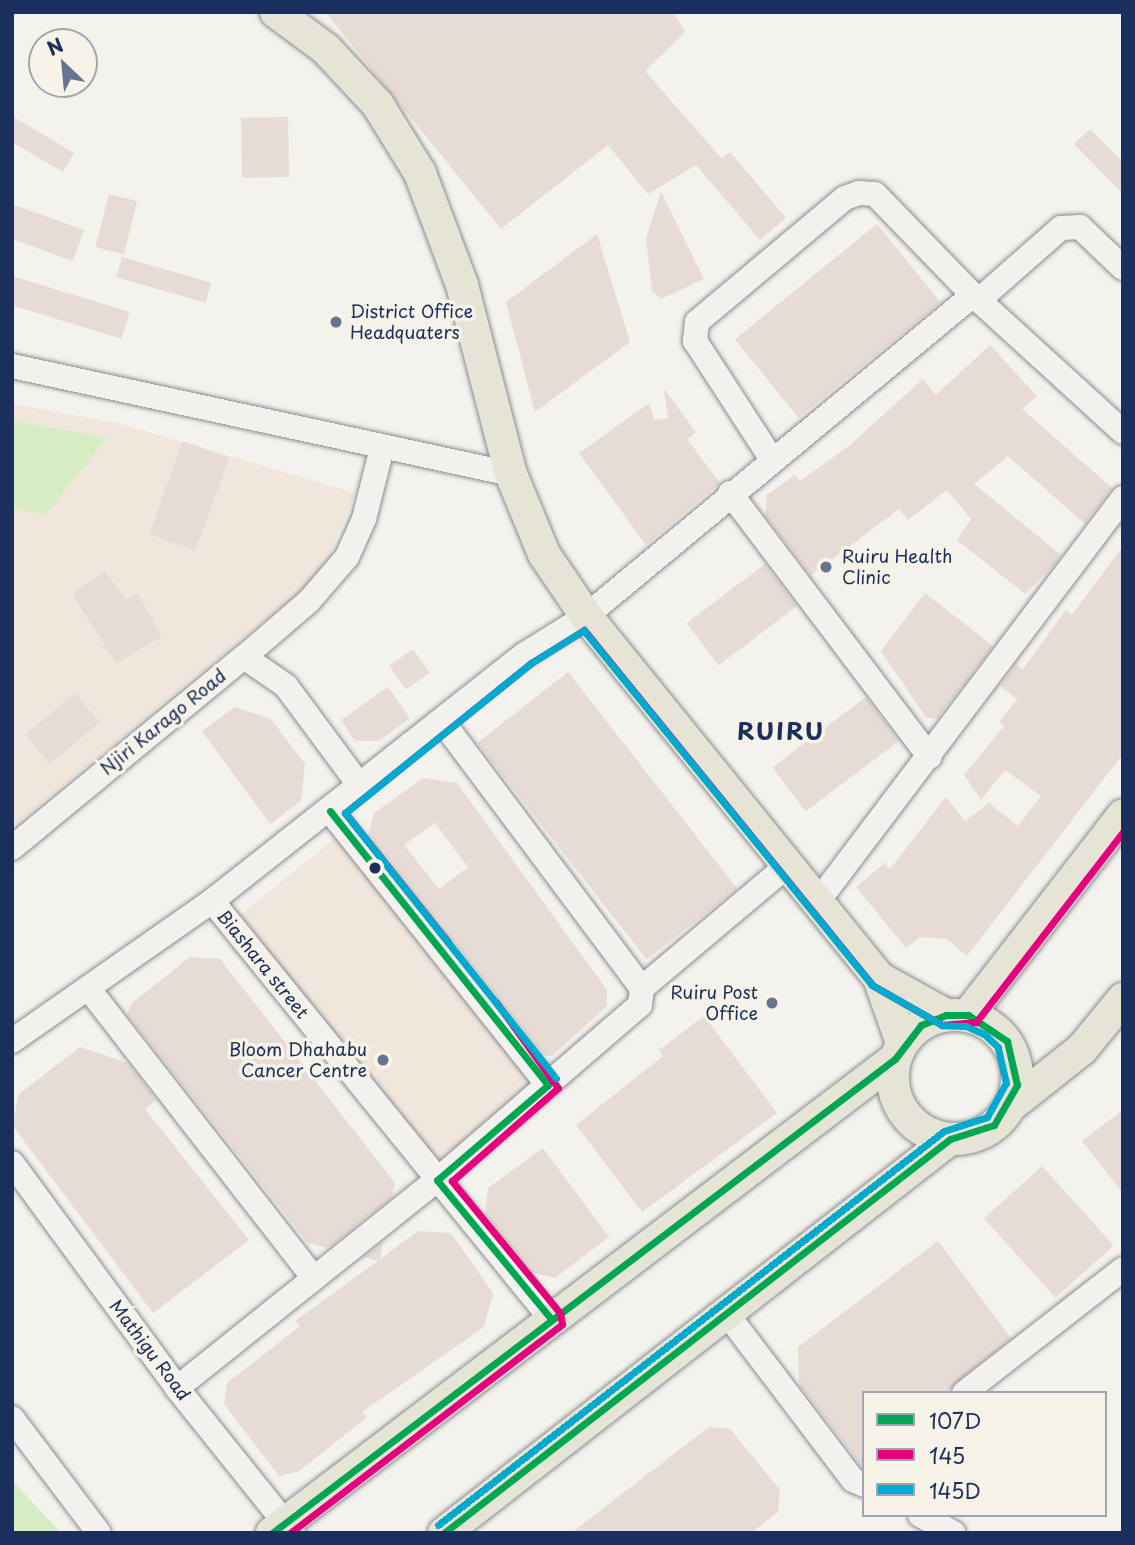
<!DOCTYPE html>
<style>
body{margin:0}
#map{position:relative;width:1135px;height:1545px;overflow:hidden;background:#f4f2ec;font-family:"Playpen Sans",sans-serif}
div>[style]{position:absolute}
.built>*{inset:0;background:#f1e6dc;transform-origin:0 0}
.green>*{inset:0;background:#d5ecc5}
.building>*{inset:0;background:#e7dbd5;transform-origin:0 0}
.roads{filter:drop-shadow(0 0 2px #898c92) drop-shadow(0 0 2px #898c92)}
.minor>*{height:24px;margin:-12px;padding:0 12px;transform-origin:12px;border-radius:12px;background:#f2f1ed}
.major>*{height:32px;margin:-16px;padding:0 16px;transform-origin:16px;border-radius:16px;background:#e6e4d5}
.major>.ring{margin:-16px;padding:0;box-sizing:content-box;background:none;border:32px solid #e6e4d5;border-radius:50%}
.bus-1>*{height:7px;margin:-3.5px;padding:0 3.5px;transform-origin:3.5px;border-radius:3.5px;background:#00a651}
.bus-2>*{height:7px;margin:-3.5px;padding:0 3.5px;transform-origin:3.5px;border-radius:3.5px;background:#e5007d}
.bus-3>*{height:7px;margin:-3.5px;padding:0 3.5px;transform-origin:3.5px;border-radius:3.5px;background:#00a9ce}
.dots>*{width:19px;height:19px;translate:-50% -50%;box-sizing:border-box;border:4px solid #f7f3e8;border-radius:50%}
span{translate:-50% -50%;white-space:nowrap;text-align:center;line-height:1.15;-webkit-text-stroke:7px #f7f3e8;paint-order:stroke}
.poi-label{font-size:18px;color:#1b2f5e}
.left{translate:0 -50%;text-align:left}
.right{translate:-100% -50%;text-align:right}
.street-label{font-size:18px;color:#1b2f5e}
.district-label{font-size:24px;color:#1b2f5e;font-weight:700;letter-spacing:2px}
.frame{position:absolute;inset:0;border:14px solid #1b2f5e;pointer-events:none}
.legend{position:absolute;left:862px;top:1391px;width:245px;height:126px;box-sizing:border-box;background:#f7f3e8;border:2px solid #9fa5b1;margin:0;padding:9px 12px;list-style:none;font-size:21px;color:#1b2f5e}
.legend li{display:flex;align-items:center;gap:14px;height:35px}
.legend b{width:35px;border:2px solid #9fa5b1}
.north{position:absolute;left:28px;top:28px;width:70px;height:70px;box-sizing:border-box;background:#f7f3e8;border:2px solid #9fa5b1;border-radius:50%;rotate:334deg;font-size:19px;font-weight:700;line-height:28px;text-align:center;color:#1b2f5e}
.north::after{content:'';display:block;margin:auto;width:24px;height:32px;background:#677390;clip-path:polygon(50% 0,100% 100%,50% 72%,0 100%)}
</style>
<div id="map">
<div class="built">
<i style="clip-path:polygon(12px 404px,118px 423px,355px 493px,322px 573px,12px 827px)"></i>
<i style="left:339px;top:835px;width:319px;height:134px;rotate:51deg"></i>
</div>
<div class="green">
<i style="clip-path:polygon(12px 420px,107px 438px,45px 515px,12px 507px)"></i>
<i style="clip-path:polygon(12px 1480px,61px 1533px,12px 1533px)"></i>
</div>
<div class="building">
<i style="clip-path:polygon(325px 12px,673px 12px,685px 32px,645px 71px,722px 159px,730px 152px,786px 218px,760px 240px,696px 165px,648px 194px,608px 145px,501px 229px)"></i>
<i style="clip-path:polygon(12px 116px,74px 153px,63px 172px,12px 142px)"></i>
<i style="left:288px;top:117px;width:60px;height:47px;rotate:89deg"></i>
<i style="clip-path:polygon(1090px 129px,1123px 162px,1123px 194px,1074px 144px)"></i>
<i style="clip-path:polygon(661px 192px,704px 279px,661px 299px,652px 291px,646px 238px)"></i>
<i style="left:109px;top:194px;width:29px;height:55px;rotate:14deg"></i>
<i style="clip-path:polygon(12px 204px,84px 230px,73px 261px,12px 239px)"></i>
<i style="left:877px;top:224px;width:101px;height:183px;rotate:51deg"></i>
<i style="clip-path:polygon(597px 234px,630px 342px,535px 412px,506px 302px)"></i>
<i style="left:122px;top:257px;width:93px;height:21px;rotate:16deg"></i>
<i style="left:12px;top:276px;width:123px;height:28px;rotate:17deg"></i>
<i style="clip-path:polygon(990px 345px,1037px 396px,1022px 409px,1112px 488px,1085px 524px,1008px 456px,974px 484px,1061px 555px,1053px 566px,1025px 594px,957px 540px,971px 519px,947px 490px,908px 520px,899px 509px,811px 575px,765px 515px,767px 495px,795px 475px,800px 481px,849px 446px,923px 379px,936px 395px)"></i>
<i style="clip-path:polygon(664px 389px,696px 432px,687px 439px,720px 483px,646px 545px,579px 453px,649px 403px,654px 420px,668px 418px)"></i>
<i style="left:183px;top:441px;width:49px;height:99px;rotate:20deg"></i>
<i style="clip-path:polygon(1123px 546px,1123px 754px,967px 956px,947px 939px,920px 937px,906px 948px,856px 887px,885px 863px,890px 869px,946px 797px,965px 821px,989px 803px,1018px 826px,1041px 796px,1005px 770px,981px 800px,964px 775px,1004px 726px,999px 722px,1017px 699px,1000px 686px,1016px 664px,1023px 669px,1066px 610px,1072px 615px)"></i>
<i style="left:765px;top:564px;width:53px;height:98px;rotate:53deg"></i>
<i style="clip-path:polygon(105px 571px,126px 599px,137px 593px,162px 637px,116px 663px,72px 594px)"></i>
<i style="clip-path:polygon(925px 593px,993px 646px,937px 719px,926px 717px,881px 651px)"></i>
<i style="left:413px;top:649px;width:29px;height:29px;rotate:55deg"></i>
<i style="left:568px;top:672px;width:275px;height:115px;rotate:52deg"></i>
<i style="clip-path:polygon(388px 687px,410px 718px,379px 741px,355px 741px,341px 720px)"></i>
<i style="left:75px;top:693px;width:38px;height:65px;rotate:50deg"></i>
<i style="left:866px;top:697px;width:55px;height:117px;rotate:53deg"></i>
<i style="clip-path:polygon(235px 707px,271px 719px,305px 764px,301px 801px,270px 824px,202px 731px)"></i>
<i style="clip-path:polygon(evenodd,423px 778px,457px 783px,607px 990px,607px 1006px,552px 1056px,544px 1056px,368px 835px,374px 813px,423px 778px,435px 823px,468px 867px,439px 889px,404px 845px,435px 823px)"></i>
<i style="clip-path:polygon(190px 957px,220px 959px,395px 1183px,392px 1197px,328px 1248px,308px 1243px,127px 1014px,132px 1003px)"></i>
<i style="clip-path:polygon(704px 1016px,777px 1113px,642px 1212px,576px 1125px,663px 1056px,659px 1050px)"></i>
<i style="clip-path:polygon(80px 1047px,128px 1063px,156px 1100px,145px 1109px,249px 1240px,153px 1313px,12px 1125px,19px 1094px)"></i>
<i style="clip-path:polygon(1123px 1110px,1123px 1193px,1082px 1141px)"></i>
<i style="clip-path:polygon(543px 1148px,609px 1237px,555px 1278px,533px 1273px,485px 1214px,488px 1188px)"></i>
<i style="left:1042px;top:1166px;width:107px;height:78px;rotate:48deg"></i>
<i style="clip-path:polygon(418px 1231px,451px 1233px,493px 1293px,484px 1327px,362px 1412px,366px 1418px,298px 1472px,279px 1476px,224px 1404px,227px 1383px,300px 1326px,295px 1321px,378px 1261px,364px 1257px,383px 1242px,380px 1259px)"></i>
<i style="clip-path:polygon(938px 1241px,1011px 1338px,945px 1393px,864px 1393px,864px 1469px,799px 1384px,798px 1347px)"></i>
<i style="clip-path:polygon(709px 1427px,730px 1429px,780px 1490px,778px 1512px,751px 1533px,571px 1533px)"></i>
</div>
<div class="roads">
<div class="minor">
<i style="left:979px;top:300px;width:109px;rotate:-41.3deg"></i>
<i style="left:1061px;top:228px;width:19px;rotate:-3deg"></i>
<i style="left:1080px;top:227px;width:59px;rotate:43.6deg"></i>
<i style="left:12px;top:366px;width:511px;rotate:12.21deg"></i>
<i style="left:771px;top:458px;width:140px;rotate:-123deg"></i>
<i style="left:695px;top:341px;width:19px;rotate:-84deg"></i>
<i style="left:697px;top:322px;width:193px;rotate:-40deg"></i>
<i style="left:845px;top:198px;width:15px;rotate:-20deg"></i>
<i style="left:859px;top:193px;width:16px;rotate:4deg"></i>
<i style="left:875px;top:194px;width:141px;rotate:45.9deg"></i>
<i style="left:973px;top:295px;width:203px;rotate:42.4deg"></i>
<i style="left:730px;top:493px;width:331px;rotate:52.9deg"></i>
<i style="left:244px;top:657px;width:86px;rotate:-40.7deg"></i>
<i style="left:309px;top:601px;width:58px;rotate:-49.2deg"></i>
<i style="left:347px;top:557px;width:42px;rotate:-65.9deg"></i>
<i style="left:364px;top:519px;width:73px;rotate:-75.8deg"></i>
<i style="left:442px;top:721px;width:334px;rotate:53.2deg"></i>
<i style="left:330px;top:811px;width:350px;rotate:51.5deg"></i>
<i style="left:12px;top:848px;width:301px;rotate:-39.5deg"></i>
<i style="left:244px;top:657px;width:51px;rotate:34.6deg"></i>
<i style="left:286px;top:686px;width:124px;rotate:53.5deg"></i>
<i style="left:212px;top:901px;width:540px;rotate:50.94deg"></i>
<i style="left:816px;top:904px;width:509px;rotate:-52.9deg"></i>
<i style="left:88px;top:988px;width:368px;rotate:52.1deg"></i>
<i style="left:12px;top:1041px;width:244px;rotate:-35deg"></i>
<i style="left:212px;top:901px;width:399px;rotate:-38.3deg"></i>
<i style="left:525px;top:654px;width:72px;rotate:-31.9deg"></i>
<i style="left:586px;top:616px;width:503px;rotate:-39.67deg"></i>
<i style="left:12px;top:1163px;width:279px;rotate:53.7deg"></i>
<i style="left:177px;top:1388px;width:186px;rotate:51.3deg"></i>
<i style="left:727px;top:1314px;width:208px;rotate:52.8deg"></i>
<i style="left:853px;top:1480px;width:12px;rotate:24deg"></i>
<i style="left:177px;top:1388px;width:333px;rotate:-38.7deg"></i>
<i style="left:437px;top:1180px;width:268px;rotate:-40.8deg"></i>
<i style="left:640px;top:1005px;width:17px;rotate:-83deg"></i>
<i style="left:642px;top:988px;width:189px;rotate:-40.1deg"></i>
<i style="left:964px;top:1393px;width:202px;rotate:-37.9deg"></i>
<i style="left:12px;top:1418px;width:144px;rotate:52.9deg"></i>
<i style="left:920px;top:1515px;width:38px;rotate:28deg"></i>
</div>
<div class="major">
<i style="left:276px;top:12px;width:62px;rotate:36.5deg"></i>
<i style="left:326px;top:49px;width:76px;rotate:47.1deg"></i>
<i style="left:378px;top:105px;width:80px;rotate:58.3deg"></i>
<i style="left:420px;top:173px;width:120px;rotate:69.4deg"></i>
<i style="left:462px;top:285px;width:195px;rotate:75.5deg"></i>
<i style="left:511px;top:474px;width:87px;rotate:67.6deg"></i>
<i style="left:544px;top:554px;width:75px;rotate:55.9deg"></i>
<i style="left:586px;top:616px;width:466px;rotate:51deg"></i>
<i style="left:879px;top:978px;width:77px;rotate:28.9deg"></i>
<i style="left:879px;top:978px;width:69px;rotate:70.5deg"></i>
<i style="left:968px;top:1015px;width:253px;rotate:-52.2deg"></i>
<i class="ring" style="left:893px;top:1015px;width:92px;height:92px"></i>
<i style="left:1009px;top:1107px;width:93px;rotate:-38.5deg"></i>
<i style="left:1082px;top:1049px;width:65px;rotate:-50.6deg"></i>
<i style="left:272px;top:1533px;width:783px;rotate:-37.27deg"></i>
<i style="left:444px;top:1533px;width:641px;rotate:-37.91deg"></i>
</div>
</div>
<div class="bus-1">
<i style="left:330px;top:811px;width:350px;rotate:51.5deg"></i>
<i style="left:548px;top:1085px;width:146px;rotate:139.4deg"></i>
<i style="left:437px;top:1180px;width:181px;rotate:50.6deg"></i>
<i style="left:272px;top:1533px;width:783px;rotate:-37.27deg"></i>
<i style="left:895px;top:1059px;width:43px;rotate:-52.6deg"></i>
<i style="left:921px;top:1025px;width:27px;rotate:-22deg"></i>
<i style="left:946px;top:1015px;width:22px"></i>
<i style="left:968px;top:1015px;width:47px;rotate:33.7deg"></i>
<i style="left:1007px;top:1041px;width:45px;rotate:77.2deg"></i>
<i style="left:1017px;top:1085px;width:46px;rotate:119.9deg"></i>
<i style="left:994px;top:1125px;width:46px;rotate:162.3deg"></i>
<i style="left:950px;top:1139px;width:641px;rotate:142.09deg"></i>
</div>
<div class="bus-2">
<i style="left:448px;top:942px;width:165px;rotate:-128.6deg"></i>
<i style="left:345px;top:813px;width:239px;rotate:-38.9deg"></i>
<i style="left:531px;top:663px;width:62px;rotate:-31.9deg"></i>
<i style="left:584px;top:630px;width:457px;rotate:50.9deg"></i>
<i style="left:872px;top:985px;width:81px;rotate:29.7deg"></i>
<i style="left:942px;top:1025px;width:34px;rotate:-5deg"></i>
<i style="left:976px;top:1022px;width:240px;rotate:-52.3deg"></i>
<i style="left:290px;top:1533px;width:343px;rotate:-37.5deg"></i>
<i style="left:562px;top:1324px;width:11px;rotate:-100deg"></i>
<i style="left:560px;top:1313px;width:171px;rotate:-129.3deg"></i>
<i style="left:452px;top:1181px;width:141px;rotate:-41.3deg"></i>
<i style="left:558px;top:1088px;width:106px;rotate:-125.8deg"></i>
</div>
<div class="bus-3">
<i style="left:438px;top:1525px;width:641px;rotate:-37.91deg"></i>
<i style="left:944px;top:1131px;width:45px;rotate:-18deg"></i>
<i style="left:987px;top:1117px;width:39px;rotate:-61deg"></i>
<i style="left:1006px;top:1083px;width:37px;rotate:-103deg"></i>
<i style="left:998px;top:1047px;width:19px;rotate:-137deg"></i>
<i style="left:984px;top:1034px;width:20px;rotate:-156deg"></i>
<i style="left:966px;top:1026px;width:24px;rotate:-178deg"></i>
<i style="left:942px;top:1025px;width:81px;rotate:-150.3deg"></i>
<i style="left:872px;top:985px;width:457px;rotate:-129.1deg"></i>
<i style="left:584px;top:630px;width:62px;rotate:148.1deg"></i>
<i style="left:531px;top:663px;width:239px;rotate:141.1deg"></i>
<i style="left:345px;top:813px;width:339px;rotate:51.5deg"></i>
</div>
<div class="dots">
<i style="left:336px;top:322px;background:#677390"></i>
<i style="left:826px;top:567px;background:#677390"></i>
<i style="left:375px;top:868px;background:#1b2f5e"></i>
<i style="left:772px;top:1003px;background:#677390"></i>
<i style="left:383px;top:1060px;background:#677390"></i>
</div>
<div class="poi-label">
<span class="left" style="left:350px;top:322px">District Office<br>Headquaters</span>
<span class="left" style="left:842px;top:567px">Ruiru Health<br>Clinic</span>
<span class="right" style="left:758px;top:1003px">Ruiru Post<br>Office</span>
<span class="right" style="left:367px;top:1060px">Bloom Dhahabu<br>Cancer Centre</span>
</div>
<div class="street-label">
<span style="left:163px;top:722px;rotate:-39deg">Njiri Karago Road</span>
<span style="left:263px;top:964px;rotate:51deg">Biashara street</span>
<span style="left:150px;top:1350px;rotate:53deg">Mathigu Road</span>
</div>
<div class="district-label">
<span style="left:781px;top:731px">RUIRU</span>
</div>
<div class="frame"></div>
<ul class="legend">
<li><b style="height:9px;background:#00a651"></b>107D</li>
<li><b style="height:9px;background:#e5007d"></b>145</li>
<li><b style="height:9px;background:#00a9ce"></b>145D</li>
</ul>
<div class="north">N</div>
</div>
